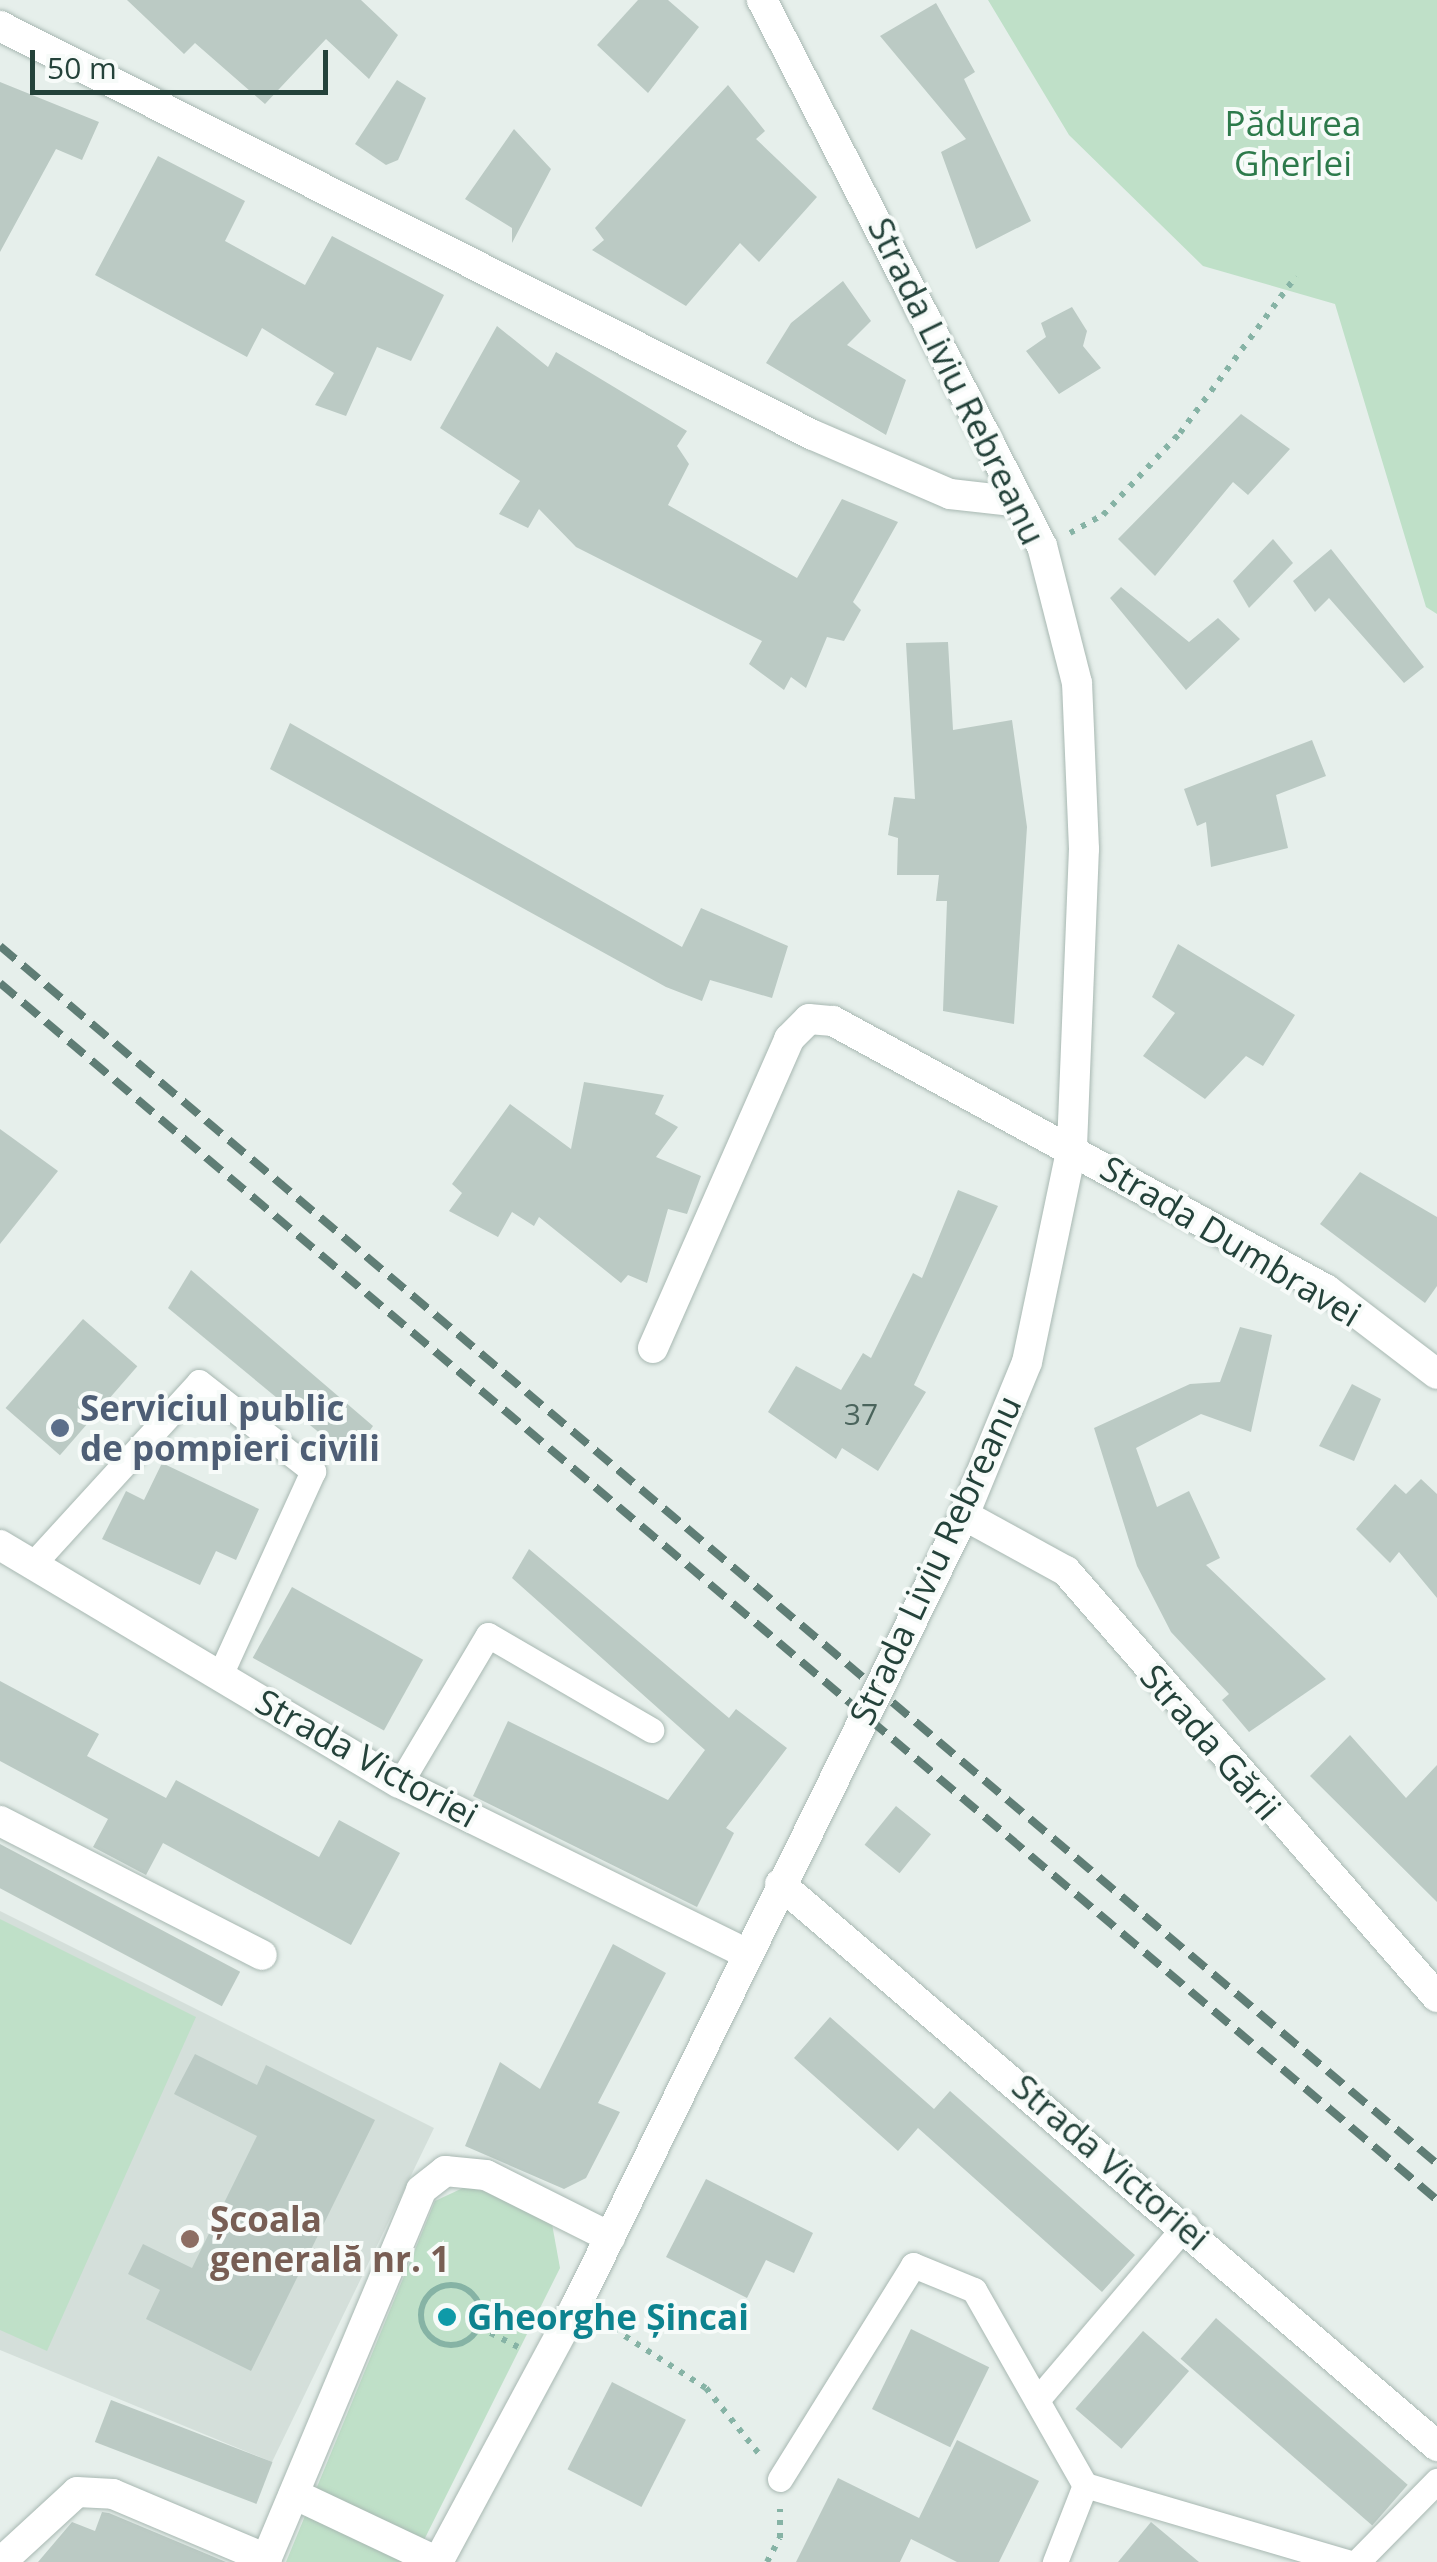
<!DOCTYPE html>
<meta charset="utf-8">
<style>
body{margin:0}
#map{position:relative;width:1437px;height:2562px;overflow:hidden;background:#e6efeb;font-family:"Open Sans",sans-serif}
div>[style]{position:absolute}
.built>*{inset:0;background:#d4dfda}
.green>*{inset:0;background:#bfe0c8}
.building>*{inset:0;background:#bbcac4;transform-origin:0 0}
.path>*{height:6px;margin-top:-3px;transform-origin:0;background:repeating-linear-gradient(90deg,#86b3a5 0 5px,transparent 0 13px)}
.path>.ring{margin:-3px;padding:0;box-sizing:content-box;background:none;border:6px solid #86b3a5;border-radius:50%}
.roads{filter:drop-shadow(0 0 2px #a8b8b2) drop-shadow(0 0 2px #a8b8b2)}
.service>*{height:25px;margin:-12.5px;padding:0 12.5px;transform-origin:12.5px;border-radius:12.5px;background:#fff}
.minor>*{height:30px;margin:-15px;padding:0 15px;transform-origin:15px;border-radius:15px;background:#fff}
.tertiary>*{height:30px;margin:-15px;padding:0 15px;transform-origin:15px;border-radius:15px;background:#fff}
.secondary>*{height:30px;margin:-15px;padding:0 15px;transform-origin:15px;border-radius:15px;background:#fff}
.rail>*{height:8px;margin-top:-4px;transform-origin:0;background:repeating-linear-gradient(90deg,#5f7d75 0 20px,transparent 0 30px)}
.dots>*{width:28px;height:28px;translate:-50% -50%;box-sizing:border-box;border:5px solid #f7fbf9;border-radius:50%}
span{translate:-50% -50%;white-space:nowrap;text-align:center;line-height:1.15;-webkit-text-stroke:8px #f7fbf9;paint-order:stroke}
.number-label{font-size:30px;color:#4a645c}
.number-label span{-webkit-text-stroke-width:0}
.park-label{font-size:35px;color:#2d7a4b}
.street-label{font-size:35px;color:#24423a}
.service-label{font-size:35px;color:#4e5e75;font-weight:700}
.left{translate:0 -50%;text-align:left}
.education-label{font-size:35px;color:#785e54;font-weight:700}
.culture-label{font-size:35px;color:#0d838f;font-weight:700}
.scale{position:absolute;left:30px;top:50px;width:298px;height:45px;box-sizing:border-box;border:5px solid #24423a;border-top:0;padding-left:12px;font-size:30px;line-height:35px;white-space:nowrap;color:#24423a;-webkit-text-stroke:8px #f7fbf9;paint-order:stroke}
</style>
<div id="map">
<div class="built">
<i style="clip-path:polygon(0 1911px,434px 2128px,272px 2462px,0 2350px)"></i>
</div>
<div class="green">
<i style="clip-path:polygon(988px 0,1437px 0,1437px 614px,1426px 607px,1335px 304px,1203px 266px,1069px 135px)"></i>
<i style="clip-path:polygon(0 1919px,196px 2017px,47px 2351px,0 2330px)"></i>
<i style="clip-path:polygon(465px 2187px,515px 2198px,552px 2224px,560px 2268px,413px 2562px,286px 2562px,435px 2201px)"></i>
</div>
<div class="building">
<i style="clip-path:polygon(127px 0,361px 0,398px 35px,369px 79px,326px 39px,265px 104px,195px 43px,184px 54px)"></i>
<i style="clip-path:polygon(638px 0,668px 0,699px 27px,648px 93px,597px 45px)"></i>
<i style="clip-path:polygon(936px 3px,975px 72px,964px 79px,1031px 221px,976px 249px,941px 152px,966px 139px,880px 36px)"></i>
<i style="clip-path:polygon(397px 80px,426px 98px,398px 160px,386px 165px,355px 144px)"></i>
<i style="clip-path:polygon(0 82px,99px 122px,82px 160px,56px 149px,0 252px)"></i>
<i style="clip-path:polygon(728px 85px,765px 131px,756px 139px,817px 197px,759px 262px,740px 243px,686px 306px,592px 250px,604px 240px,595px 228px)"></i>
<i style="clip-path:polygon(514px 129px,551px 169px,512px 243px,512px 228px,465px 199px)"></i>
<i style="clip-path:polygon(158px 156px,245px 201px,225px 241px,305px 285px,332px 236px,444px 295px,411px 361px,377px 347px,346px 416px,315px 405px,334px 373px,262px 328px,247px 357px,95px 275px)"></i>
<i style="clip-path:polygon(843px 281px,871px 321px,847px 345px,906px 380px,886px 435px,766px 363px,791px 323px)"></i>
<i style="clip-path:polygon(1072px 307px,1087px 331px,1083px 346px,1101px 368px,1059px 394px,1026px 351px,1046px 337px,1041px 323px)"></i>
<i style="clip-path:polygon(497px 326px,548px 367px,556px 352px,687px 431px,677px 446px,689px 464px,668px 505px,797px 578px,842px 499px,898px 522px,853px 602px,861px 610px,844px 641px,827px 637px,806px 688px,791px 677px,784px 690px,749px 664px,762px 641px,576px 547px,539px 509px,528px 528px,499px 514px,520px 481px,440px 428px)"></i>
<i style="clip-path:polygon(1241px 414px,1290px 449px,1248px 495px,1233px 482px,1155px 576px,1118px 539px)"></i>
<i style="clip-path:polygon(1273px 539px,1293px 563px,1249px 608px,1233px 581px)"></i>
<i style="clip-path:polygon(1331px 549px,1424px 667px,1404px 683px,1329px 598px,1315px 612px,1293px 581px)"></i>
<i style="clip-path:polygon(1121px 587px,1189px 642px,1218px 618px,1240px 639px,1186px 690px,1110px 598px)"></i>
<i style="clip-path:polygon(948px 642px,953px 730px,1012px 720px,1027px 827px,1014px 1024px,943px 1011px,947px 901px,936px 901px,939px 875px,897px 875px,898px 838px,888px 835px,894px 797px,915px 799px,906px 643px)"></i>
<i style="clip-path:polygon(290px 723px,682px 947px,701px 908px,788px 946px,772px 998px,710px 980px,702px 1001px,666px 987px,270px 769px)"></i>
<i style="clip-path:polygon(1312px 740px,1326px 776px,1276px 795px,1288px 848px,1211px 867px,1206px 822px,1197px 826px,1184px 789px)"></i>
<i style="clip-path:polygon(1178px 944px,1295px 1015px,1263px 1066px,1246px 1056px,1205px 1099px,1143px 1056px,1175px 1013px,1152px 997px)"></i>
<i style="clip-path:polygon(584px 1082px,664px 1095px,655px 1114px,678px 1127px,656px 1157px,701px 1176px,687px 1214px,668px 1209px,647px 1283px,628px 1275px,621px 1283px,539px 1217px,534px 1226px,512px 1212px,498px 1237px,449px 1211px,462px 1193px,452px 1184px,510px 1104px,571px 1149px)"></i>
<i style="clip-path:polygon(0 1129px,58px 1171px,0 1244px)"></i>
<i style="clip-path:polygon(1360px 1172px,1437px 1217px,1437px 1286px,1425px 1303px,1320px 1224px)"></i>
<i style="clip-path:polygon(958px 1190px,998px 1206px,914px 1385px,926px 1392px,878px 1471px,842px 1448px,836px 1459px,768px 1412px,796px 1366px,841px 1390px,863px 1353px,871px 1358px,913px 1273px,922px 1278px)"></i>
<i style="clip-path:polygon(191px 1270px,373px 1426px,350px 1458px,168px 1308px)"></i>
<i style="left:83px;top:1319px;width:72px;height:118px;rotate:41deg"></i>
<i style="clip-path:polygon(1240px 1327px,1272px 1335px,1251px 1432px,1201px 1414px,1136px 1448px,1157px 1507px,1189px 1491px,1220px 1558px,1206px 1565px,1326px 1679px,1249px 1732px,1222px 1700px,1229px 1694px,1171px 1632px,1137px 1566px,1094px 1428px,1190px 1384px,1220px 1382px)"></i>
<i style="clip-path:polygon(1352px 1384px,1381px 1399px,1354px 1461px,1319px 1446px)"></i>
<i style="clip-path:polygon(162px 1463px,259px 1509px,236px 1560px,216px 1551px,200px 1585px,102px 1539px,126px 1491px,144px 1500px)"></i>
<i style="clip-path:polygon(1421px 1479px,1437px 1494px,1437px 1598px,1399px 1552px,1390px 1563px,1356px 1529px,1395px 1484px,1406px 1494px)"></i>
<i style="clip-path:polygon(529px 1549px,729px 1718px,736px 1709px,787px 1748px,726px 1828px,734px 1833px,697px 1907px,473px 1796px,508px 1721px,668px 1800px,705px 1750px,512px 1578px)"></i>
<i style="left:292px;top:1587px;width:150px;height:81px;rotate:29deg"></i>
<i style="clip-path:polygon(0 1681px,99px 1734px,87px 1756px,166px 1798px,176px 1780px,319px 1857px,339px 1820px,400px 1853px,351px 1945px,163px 1843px,146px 1875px,93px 1847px,108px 1819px,0 1761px)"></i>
<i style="clip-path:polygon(1350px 1735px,1406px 1798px,1437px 1765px,1437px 1902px,1310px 1776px)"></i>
<i style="left:896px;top:1806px;width:45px;height:50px;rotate:39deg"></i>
<i style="left:0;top:1844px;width:272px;height:39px;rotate:28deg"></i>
<i style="clip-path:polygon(613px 1944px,666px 1973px,598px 2103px,620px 2112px,586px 2178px,564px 2189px,465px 2146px,500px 2062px,540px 2089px)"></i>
<i style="clip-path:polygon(830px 2017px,934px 2109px,950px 2091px,1135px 2255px,1102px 2292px,918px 2128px,898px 2151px,794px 2058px)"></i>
<i style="clip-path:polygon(195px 2054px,257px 2085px,266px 2065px,375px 2120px,251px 2371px,146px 2319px,160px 2290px,128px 2274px,143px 2244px,192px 2268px,257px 2136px,174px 2094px)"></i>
<i style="clip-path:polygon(706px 2179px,813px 2233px,794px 2273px,766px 2260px,747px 2298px,666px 2257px)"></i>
<i style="left:1216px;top:2318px;width:254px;height:54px;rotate:41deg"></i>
<i style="left:911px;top:2329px;width:87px;height:89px;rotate:26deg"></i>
<i style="left:1143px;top:2331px;width:61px;height:103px;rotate:41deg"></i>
<i style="left:612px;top:2382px;width:83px;height:98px;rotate:27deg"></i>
<i style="left:111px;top:2400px;width:173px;height:45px;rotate:21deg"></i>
<i style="clip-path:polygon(957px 2440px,1039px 2481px,999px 2562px,957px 2562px,911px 2539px,900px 2562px,796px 2562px,838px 2478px,919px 2518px)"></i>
<i style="clip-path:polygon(102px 2512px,109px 2513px,226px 2562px,38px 2562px,72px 2522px,95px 2531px)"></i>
<i style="clip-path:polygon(1151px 2522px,1199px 2562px,1118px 2562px)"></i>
</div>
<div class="path">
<i style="left:1070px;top:533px;width:38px;rotate:-29deg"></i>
<i style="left:1103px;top:515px;width:112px;rotate:-46.8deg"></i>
<i style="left:1180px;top:433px;width:195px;rotate:-53.5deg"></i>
<i class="ring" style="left:421px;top:2285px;width:54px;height:54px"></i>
<i style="left:603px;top:2322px;width:122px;rotate:32.7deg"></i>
<i style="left:706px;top:2388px;width:85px;rotate:51.2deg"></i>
<i style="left:479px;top:2327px;width:44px;rotate:27.1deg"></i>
<i style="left:767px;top:2562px;width:27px;rotate:-62deg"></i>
<i style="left:780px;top:2538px;width:29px;rotate:-90deg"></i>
</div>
<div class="roads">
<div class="service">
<i style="left:33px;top:1564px;width:246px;rotate:-47.6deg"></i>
<i style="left:199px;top:1382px;width:145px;rotate:38deg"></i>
<i style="left:313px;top:1471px;width:224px;rotate:114.5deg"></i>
<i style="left:400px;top:1783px;width:172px;rotate:-59.3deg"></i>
<i style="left:488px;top:1635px;width:189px;rotate:30.2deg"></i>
<i style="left:1037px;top:2400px;width:230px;rotate:-49.6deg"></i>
<i style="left:780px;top:2479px;width:252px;rotate:-58.1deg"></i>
<i style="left:913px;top:2265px;width:66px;rotate:22.3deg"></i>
<i style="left:974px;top:2290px;width:224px;rotate:60.4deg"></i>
<i style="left:1085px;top:2485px;width:83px;rotate:111.3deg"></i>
<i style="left:1085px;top:2485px;width:273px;rotate:16.4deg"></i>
<i style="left:1357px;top:2562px;width:114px;rotate:-45.4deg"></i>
</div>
<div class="minor">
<i style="left:0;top:26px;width:910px;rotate:26.71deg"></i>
<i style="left:813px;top:435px;width:149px;rotate:23.3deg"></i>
<i style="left:950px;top:494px;width:70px;rotate:6.5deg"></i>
<i style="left:653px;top:1348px;width:338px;rotate:-66.2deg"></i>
<i style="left:789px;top:1039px;width:28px;rotate:-45deg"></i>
<i style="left:809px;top:1019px;width:24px;rotate:5deg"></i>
<i style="left:833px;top:1021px;width:562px;rotate:28.57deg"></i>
<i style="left:1327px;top:1290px;width:138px;rotate:37.4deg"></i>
<i style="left:0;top:1545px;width:465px;rotate:30.8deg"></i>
<i style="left:400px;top:1783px;width:385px;rotate:26.2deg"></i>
<i style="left:0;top:1821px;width:294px;rotate:27.1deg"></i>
<i style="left:780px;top:1884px;width:865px;rotate:40.54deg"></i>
<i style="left:294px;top:2494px;width:159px;rotate:25.3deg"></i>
<i style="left:1px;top:2562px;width:103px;rotate:-42.6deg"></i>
<i style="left:77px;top:2492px;width:36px;rotate:3deg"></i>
<i style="left:113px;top:2494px;width:167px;rotate:22.9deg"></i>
<i style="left:265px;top:2562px;width:403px;rotate:-67.2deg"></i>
<i style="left:421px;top:2190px;width:31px;rotate:-38deg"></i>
<i style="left:445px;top:2171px;width:41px;rotate:5.6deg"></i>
<i style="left:486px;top:2175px;width:139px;rotate:26.6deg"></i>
</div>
<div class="tertiary">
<i style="left:964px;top:1515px;width:116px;rotate:28.8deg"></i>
<i style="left:1066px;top:1571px;width:565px;rotate:48.95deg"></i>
</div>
<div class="secondary">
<i style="left:438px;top:2562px;width:291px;rotate:-61.7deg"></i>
<i style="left:576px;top:2306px;width:881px;rotate:-63.87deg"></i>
<i style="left:964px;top:1515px;width:165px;rotate:-67.6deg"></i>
<i style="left:1027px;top:1362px;width:220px;rotate:-78.2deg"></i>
<i style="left:1072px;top:1147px;width:298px;rotate:-87.7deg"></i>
<i style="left:1084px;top:849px;width:166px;rotate:-92.4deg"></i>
<i style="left:1077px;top:683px;width:141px;rotate:-104.3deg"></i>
<i style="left:1042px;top:546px;width:614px;rotate:-117.15deg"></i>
</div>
</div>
<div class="rail">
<i style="left:0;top:946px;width:1884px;rotate:40.28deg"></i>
<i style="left:0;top:983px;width:1883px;rotate:40.26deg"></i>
</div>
<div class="dots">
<i style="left:60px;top:1428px;background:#5c6f8a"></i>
<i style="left:190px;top:2239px;background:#8d6e63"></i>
<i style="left:447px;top:2317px;background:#0f9aa8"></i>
</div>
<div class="number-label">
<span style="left:861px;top:1414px">37</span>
</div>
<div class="park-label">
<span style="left:1293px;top:143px">Pădurea<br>Gherlei</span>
</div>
<div class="street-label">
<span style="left:957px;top:381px;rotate:64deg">Strada Liviu Rebreanu</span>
<span style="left:1231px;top:1241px;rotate:31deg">Strada Dumbravei</span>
<span style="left:935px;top:1560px;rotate:-65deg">Strada Liviu Rebreanu</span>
<span style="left:1211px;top:1742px;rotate:49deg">Strada Gării</span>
<span style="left:367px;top:1758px;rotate:29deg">Strada Victoriei</span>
<span style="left:1111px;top:2162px;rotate:41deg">Strada Victoriei</span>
</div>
<div class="service-label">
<span class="left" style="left:80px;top:1428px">Serviciul public<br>de pompieri civili</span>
</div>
<div class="education-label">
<span class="left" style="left:210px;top:2239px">Școala<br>generală nr. 1</span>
</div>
<div class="culture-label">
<span class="left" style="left:467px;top:2317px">Gheorghe Șincai</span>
</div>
<div class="scale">50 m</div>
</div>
